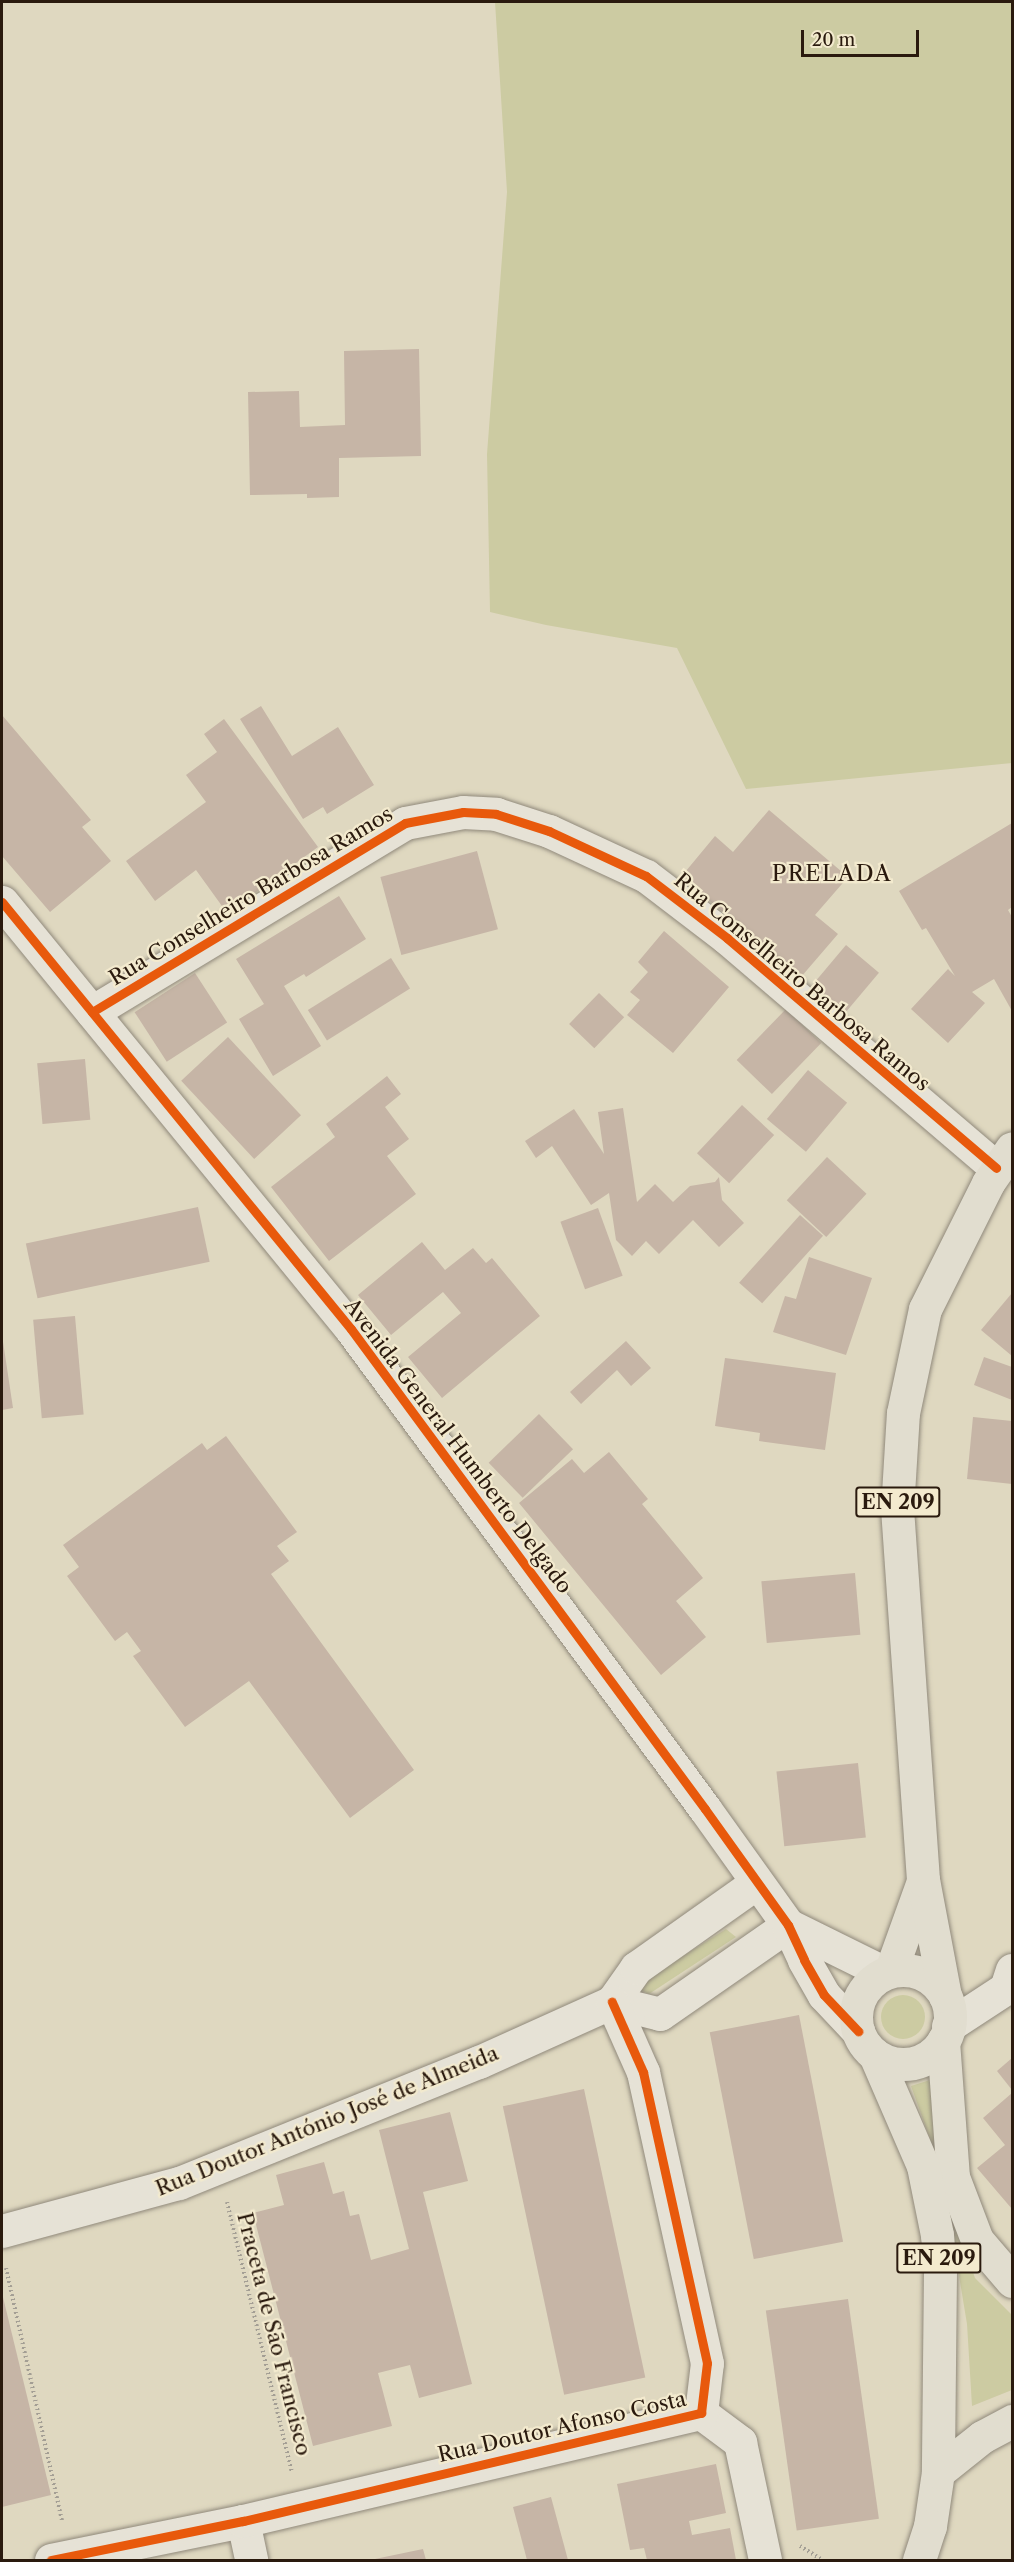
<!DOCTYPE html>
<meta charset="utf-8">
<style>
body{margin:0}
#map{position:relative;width:1014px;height:2562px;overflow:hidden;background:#dfd8c0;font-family:"Libre Caslon Text",serif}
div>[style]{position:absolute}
.green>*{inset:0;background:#cccba2}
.round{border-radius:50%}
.building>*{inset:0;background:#c6b5a6;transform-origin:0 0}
.path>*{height:4px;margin-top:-2px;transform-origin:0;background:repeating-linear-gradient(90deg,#a39e94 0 1.5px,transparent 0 4.5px)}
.roads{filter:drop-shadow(0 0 2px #90897b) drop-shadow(0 0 2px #90897b)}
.street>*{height:33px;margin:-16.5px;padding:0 16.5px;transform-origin:16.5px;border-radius:16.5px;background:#e6e2d6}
.secondary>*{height:33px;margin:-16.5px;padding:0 16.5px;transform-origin:16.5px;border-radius:16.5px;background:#e6e2d6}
.primary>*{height:33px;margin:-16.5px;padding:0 16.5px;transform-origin:16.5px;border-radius:16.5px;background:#e1ddcf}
.primary>.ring{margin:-16.5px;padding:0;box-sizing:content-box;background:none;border:33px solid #e1ddcf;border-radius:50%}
.cycleway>*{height:9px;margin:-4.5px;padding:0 4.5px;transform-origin:4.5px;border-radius:4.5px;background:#e8590c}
span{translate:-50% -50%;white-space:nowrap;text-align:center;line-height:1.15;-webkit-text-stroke:4.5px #f3eace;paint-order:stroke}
.shield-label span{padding:2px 4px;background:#f3eace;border:2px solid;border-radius:4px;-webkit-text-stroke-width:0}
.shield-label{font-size:20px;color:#2a1a0e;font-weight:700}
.street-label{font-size:21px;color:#2a1a0e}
.neighbourhood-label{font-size:22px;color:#2a1a0e;letter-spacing:1.5px}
.frame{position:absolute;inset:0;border:3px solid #2a1a0e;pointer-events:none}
.scale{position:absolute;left:801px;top:30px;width:118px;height:27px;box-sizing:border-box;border:3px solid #2a1a0e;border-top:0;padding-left:8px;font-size:18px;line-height:21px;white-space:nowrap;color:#2a1a0e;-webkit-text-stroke:4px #f3eace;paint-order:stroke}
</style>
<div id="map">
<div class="green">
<i style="clip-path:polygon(495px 2px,1012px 2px,1012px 763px,746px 789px,677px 648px,546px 625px,490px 612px,487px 454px,507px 192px)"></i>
<i style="clip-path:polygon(726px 1929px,736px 1937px,649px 1994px,640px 1990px,648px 1978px)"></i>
<i class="round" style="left:881px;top:1995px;width:44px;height:44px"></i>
<i style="clip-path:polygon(930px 2080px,941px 2170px,911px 2086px)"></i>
<i style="clip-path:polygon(945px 2191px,975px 2278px,1012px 2315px,1012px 2390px,972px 2406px,967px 2324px)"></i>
</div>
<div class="building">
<i style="clip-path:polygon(419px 349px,421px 456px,339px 458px,339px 497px,307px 498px,307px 494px,250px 495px,248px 392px,299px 391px,300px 427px,345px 425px,344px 351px)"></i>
<i style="clip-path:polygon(261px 706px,292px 756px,338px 727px,374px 785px,327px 814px,323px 807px,303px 819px,240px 719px)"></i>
<i style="clip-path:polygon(2px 715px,91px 820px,82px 827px,111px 861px,50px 912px,2px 856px)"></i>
<i style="clip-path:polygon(224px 719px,318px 847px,227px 913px,196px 870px,155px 901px,126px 861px,206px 802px,186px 775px,217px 752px,204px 734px)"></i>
<i style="clip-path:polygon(769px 810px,848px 877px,815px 915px,838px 934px,801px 977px,681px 877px,715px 836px,733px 852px)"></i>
<i style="clip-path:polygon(1012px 823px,1012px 907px,1008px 910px,1012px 917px,1012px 1011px,994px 979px,972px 992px,985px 1003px,948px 1043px,911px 1009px,948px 969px,955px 976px,926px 928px,922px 930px,899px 891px)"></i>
<i style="left:477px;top:851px;width:81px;height:100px;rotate:75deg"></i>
<i style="clip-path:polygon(339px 896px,366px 939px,306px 977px,304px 974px,284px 986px,321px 1046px,273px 1076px,239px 1019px,264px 1004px,236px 959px)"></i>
<i style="clip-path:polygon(664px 931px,729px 987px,673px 1053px,627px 1015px,640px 1000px,630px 992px,648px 972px,638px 962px)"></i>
<i style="left:846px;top:945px;width:43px;height:52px;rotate:40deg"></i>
<i style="left:391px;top:958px;width:36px;height:98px;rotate:58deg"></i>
<i style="left:195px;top:973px;width:59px;height:72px;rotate:57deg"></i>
<i style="left:599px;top:993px;width:35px;height:43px;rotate:44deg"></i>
<i style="left:786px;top:1009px;width:49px;height:71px;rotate:44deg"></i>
<i style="left:228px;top:1037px;width:107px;height:64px;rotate:47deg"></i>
<i style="left:85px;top:1059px;width:61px;height:48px;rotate:85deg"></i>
<i style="left:808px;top:1070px;width:51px;height:64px;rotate:40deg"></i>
<i style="clip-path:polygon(387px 1076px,401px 1094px,385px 1107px,409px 1139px,387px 1156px,416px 1194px,329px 1261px,271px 1187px,335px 1137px,326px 1124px)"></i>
<i style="left:742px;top:1105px;width:44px;height:66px;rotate:43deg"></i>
<i style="clip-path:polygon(623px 1108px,637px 1202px,655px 1184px,673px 1202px,690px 1186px,715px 1182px,719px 1177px,722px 1200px,744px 1223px,719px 1247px,693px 1220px,659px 1254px,646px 1241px,632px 1256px,616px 1240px,609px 1193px,591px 1205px,552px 1146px,536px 1158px,525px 1141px,574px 1109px,604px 1154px,598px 1112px)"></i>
<i style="left:827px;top:1157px;width:54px;height:59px;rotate:43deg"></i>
<i style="left:198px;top:1207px;width:56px;height:176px;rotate:78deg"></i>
<i style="left:598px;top:1208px;width:72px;height:40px;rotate:70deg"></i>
<i style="left:800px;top:1215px;width:31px;height:91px;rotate:42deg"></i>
<i style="clip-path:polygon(422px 1242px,445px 1270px,473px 1248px,486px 1263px,492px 1258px,540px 1316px,442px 1398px,408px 1357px,461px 1313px,443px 1292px,391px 1335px,358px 1295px)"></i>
<i style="clip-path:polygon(809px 1257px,872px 1278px,846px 1355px,773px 1332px,785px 1296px,796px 1299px)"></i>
<i style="clip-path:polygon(1012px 1293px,1012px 1356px,981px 1330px)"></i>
<i style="left:75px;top:1316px;width:99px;height:42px;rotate:85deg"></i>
<i style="clip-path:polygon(2px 1335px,13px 1408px,2px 1410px)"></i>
<i style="clip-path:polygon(626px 1341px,651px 1368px,631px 1386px,617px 1370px,581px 1404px,570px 1392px)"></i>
<i style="clip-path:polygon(984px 1357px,1012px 1367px,1012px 1400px,974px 1385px)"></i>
<i style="clip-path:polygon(725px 1358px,836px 1373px,825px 1450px,759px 1441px,760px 1433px,715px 1426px)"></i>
<i style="left:539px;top:1414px;width:49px;height:70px;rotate:46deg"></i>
<i style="clip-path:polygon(973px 1417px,1012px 1421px,1012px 1484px,967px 1479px)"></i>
<i style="clip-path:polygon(226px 1436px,297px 1532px,277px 1546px,289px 1561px,271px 1574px,414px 1770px,350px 1818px,249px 1681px,185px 1727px,133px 1656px,141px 1651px,127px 1632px,115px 1641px,67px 1576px,79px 1567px,63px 1545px,202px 1443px,207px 1450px)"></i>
<i style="clip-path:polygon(609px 1452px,648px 1499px,642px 1504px,703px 1578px,676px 1601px,706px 1637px,661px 1675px,519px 1503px,572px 1459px,584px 1473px)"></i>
<i style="left:855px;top:1573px;width:62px;height:94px;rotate:85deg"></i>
<i style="left:858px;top:1763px;width:75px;height:82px;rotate:84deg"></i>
<i style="left:799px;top:2015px;width:231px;height:91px;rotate:79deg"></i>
<i style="clip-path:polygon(1012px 2058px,1012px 2090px,997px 2071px)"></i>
<i style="left:584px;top:2089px;width:295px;height:83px;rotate:78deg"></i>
<i style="clip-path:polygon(1012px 2093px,1012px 2209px,977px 2168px,1005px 2145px,983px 2118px)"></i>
<i style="clip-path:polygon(450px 2112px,468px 2181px,423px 2192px,472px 2384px,419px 2398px,410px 2365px,378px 2373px,392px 2426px,313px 2446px,253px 2213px,284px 2205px,276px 2175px,324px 2162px,333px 2194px,344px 2191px,350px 2216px,359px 2214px,371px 2260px,409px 2249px,379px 2130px)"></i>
<i style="clip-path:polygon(2px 2293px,51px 2495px,2px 2507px)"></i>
<i style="left:848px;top:2299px;width:222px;height:83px;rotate:82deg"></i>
<i style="clip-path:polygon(716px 2464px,726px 2513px,689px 2521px,692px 2535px,730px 2528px,736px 2560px,647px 2560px,644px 2548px,630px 2550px,617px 2484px)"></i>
<i style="clip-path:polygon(551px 2497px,568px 2560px,527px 2560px,513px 2507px)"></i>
<i style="clip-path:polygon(423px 2549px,426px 2560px,375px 2560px,375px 2559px)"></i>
</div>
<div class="path">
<i style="left:227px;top:2202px;width:278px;rotate:76.5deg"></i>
<i style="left:6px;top:2268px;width:259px;rotate:77.5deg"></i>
<i style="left:800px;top:2546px;width:26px;rotate:32deg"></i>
</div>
<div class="roads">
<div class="street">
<i style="left:92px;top:1012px;width:366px;rotate:-31.1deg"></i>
<i style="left:405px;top:823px;width:59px;rotate:-10.7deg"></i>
<i style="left:463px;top:812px;width:33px;rotate:3deg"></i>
<i style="left:496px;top:814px;width:56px;rotate:17.8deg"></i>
<i style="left:549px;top:831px;width:107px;rotate:24.9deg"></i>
<i style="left:646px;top:876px;width:102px;rotate:37.4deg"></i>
<i style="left:727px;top:938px;width:354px;rotate:40.5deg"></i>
<i style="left:612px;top:2002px;width:49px;rotate:14deg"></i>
<i style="left:660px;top:2014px;width:156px;rotate:-34.8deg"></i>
<i style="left:948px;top:2026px;width:69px;rotate:-33.2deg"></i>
<i style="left:1006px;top:1988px;width:19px;rotate:-72deg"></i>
<i style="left:2px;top:2231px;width:183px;rotate:-15.2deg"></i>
<i style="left:179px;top:2183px;width:323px;rotate:-22deg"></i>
<i style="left:479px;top:2062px;width:146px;rotate:-24.3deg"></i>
<i style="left:612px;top:2002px;width:42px;rotate:-54.8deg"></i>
<i style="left:636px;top:1968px;width:147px;rotate:-35.3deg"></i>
<i style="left:701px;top:2413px;width:49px;rotate:36.6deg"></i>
<i style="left:740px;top:2442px;width:121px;rotate:78deg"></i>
<i style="left:243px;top:2521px;width:40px;rotate:78deg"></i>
<i style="left:51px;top:2560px;width:196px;rotate:-11.5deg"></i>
<i style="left:243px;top:2521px;width:471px;rotate:-13.3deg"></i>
<i style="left:701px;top:2413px;width:50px;rotate:-83.2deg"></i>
<i style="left:707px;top:2363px;width:298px;rotate:-102.4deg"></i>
<i style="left:643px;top:2072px;width:77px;rotate:-113.9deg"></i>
</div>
<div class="secondary">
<i style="left:2px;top:902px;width:551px;rotate:50.74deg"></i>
<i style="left:351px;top:1329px;width:596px;rotate:53.59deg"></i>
<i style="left:705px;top:1809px;width:143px;rotate:54.4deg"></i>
<i style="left:788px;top:1925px;width:38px;rotate:65deg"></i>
<i style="left:804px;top:1960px;width:40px;rotate:60.3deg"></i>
<i style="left:824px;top:1995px;width:50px;rotate:46.6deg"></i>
<i style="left:788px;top:1925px;width:106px;rotate:26.3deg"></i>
</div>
<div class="primary">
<i style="left:891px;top:1970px;width:95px;rotate:-70.2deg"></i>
<i class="ring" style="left:856px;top:1970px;width:61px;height:61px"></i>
<i style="left:945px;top:1996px;width:118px;rotate:-100.7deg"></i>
<i style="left:923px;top:1880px;width:371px;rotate:-94deg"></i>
<i style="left:897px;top:1510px;width:97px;rotate:-86.5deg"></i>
<i style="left:903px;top:1413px;width:106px;rotate:-78.1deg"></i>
<i style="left:925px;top:1309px;width:141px;rotate:-63.4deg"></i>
<i style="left:988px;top:1183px;width:42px;rotate:-55.6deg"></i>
<i style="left:943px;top:2041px;width:136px;rotate:85.8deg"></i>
<i style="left:953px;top:2177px;width:67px;rotate:69.1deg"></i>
<i style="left:977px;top:2240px;width:54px;rotate:49.5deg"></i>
<i style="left:875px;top:2055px;width:121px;rotate:66.6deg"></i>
<i style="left:923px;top:2166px;width:70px;rotate:78.5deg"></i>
<i style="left:937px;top:2235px;width:35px;rotate:85deg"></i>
<i style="left:940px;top:2270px;width:202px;rotate:90.6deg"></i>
<i style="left:938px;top:2472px;width:55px;rotate:98.4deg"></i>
<i style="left:930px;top:2526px;width:36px;rotate:108deg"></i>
<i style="left:938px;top:2472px;width:56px;rotate:-38.5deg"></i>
<i style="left:982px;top:2437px;width:34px;rotate:-28deg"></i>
</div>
</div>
<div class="cycleway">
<i style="left:2px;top:902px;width:551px;rotate:50.74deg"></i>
<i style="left:351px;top:1329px;width:596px;rotate:53.59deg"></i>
<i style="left:705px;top:1809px;width:143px;rotate:54.4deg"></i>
<i style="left:788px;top:1925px;width:38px;rotate:65deg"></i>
<i style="left:804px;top:1960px;width:40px;rotate:60.3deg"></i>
<i style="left:824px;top:1995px;width:50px;rotate:46.6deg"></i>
<i style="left:92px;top:1012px;width:366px;rotate:-31.1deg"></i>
<i style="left:405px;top:823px;width:59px;rotate:-10.7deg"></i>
<i style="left:463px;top:812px;width:33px;rotate:3deg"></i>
<i style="left:496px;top:814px;width:56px;rotate:17.8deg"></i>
<i style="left:549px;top:831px;width:107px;rotate:24.9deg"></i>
<i style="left:646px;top:876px;width:102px;rotate:37.4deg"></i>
<i style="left:727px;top:938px;width:354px;rotate:40.5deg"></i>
<i style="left:51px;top:2560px;width:196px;rotate:-11.5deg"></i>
<i style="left:243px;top:2521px;width:471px;rotate:-13.3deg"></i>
<i style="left:701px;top:2413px;width:50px;rotate:-83.2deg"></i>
<i style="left:707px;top:2363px;width:298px;rotate:-102.4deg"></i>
<i style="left:643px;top:2072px;width:77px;rotate:-113.9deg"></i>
</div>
<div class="shield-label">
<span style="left:898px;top:1502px">EN 209</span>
<span style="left:939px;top:2258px">EN 209</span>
</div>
<div class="street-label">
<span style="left:251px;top:896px;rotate:-31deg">Rua Conselheiro Barbosa Ramos</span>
<span style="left:802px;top:982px;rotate:40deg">Rua Conselheiro Barbosa Ramos</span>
<span style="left:458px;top:1446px;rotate:53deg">Avenida General Humberto Delgado</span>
<span style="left:327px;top:2121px;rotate:-22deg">Rua Doutor António José de Almeida</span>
<span style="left:274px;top:2334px;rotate:76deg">Praceta de São Francisco</span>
<span style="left:562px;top:2427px;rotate:-13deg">Rua Doutor Afonso Costa</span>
</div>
<div class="neighbourhood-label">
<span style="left:832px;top:874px">PRELADA</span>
</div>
<div class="frame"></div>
<div class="scale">20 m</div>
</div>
